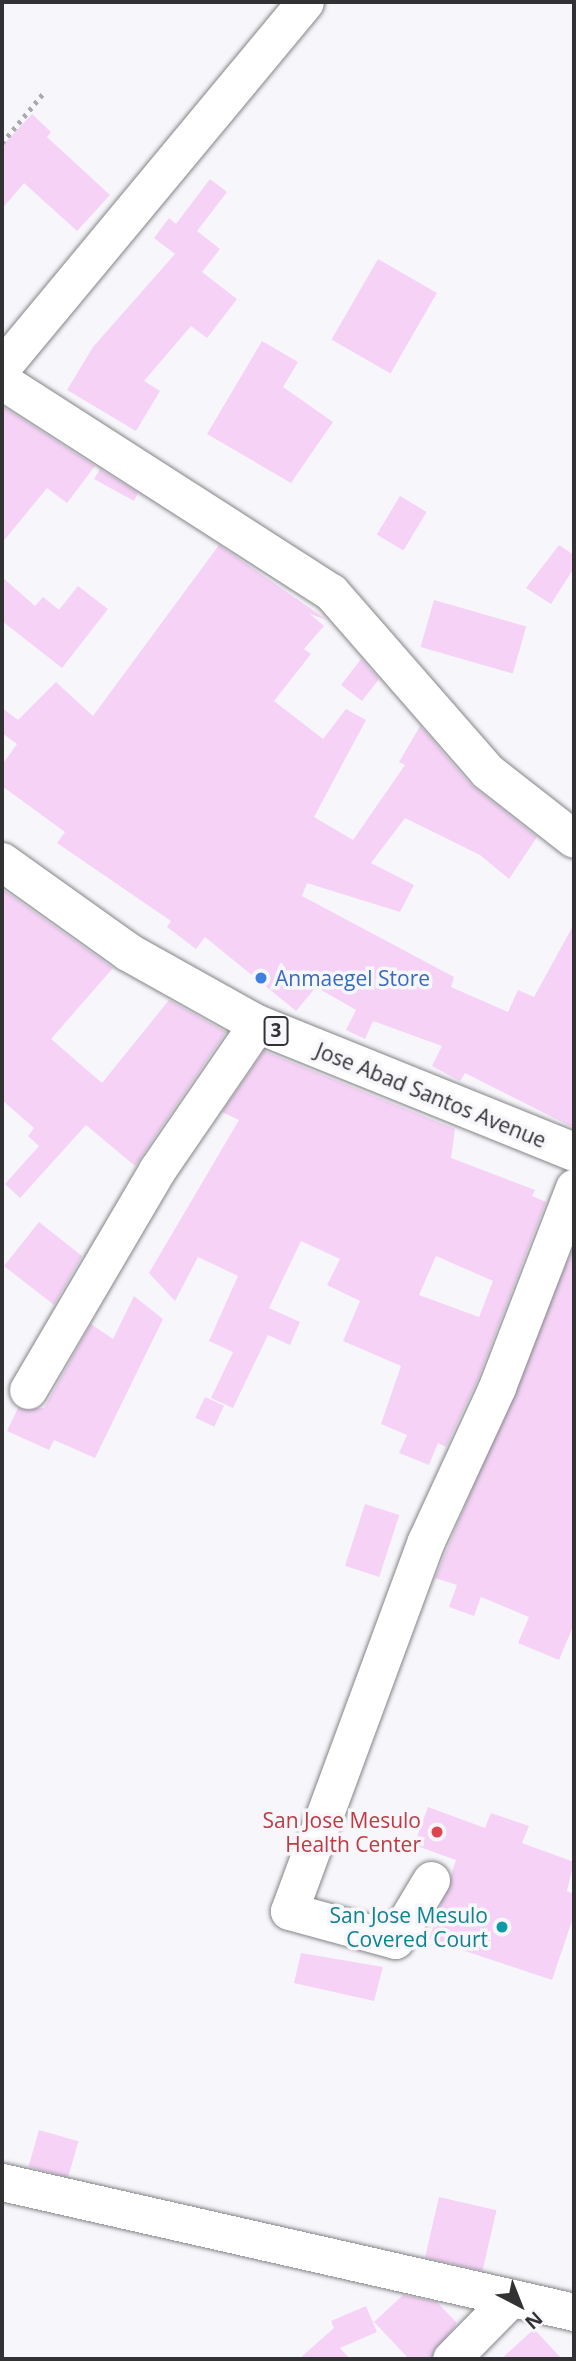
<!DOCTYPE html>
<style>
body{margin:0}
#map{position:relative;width:576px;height:2361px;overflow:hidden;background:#f7f7fb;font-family:"Open Sans",sans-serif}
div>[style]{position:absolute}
.building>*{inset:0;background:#f5d2f6;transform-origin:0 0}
.path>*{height:4.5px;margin-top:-2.25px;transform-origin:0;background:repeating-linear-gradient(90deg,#ababae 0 3.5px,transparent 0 8.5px)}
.roads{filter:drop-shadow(0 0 2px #848588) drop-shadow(0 0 2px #848588)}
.minor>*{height:37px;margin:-18.5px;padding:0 18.5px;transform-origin:18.5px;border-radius:18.5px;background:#fff}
.highway>*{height:38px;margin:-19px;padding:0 19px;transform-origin:19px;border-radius:19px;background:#fff}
.dots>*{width:19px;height:19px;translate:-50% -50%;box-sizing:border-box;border:4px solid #f7f7fb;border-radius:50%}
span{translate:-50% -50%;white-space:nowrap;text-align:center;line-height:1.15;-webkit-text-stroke:7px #f7f7fb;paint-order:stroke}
.shield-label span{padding:2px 5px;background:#f7f7fb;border:2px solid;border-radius:5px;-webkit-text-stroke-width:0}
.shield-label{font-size:19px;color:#323234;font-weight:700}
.shop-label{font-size:21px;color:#366cbe}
.left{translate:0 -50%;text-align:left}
.street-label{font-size:21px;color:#323234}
.health-label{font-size:21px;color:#be3a42}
.right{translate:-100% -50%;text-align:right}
.culture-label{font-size:21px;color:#0d838f}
.frame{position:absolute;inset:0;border:4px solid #323234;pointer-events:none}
.north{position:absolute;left:485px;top:2270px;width:70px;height:70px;-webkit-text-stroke:5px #f7f7fb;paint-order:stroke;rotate:138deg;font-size:19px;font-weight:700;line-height:28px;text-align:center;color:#323234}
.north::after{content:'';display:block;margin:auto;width:24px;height:32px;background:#323234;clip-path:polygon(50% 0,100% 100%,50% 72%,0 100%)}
</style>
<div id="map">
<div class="building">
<i style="clip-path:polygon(32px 114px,51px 132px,47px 137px,110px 195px,77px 231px,24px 183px,2px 209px,2px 146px)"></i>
<i style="clip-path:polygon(210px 179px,227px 192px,197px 231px,220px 249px,202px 272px,237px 299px,207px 338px,191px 326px,144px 381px,160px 391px,136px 431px,67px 390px,93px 347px,175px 254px,154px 238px,169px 218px,176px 224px)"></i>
<i style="left:378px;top:259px;width:68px;height:93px;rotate:30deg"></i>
<i style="clip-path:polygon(262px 341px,298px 362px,283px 387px,333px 422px,291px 483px,207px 434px)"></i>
<i style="clip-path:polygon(2px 406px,95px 466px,67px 503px,47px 488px,2px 543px)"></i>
<i style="clip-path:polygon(100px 469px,138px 493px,134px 501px,94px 479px)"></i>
<i style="left:400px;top:496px;width:31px;height:45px;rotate:31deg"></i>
<i style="clip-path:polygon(219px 545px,327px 620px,310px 614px,324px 626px,304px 649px,311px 654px,274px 701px,323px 739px,346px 709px,366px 720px,314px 817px,353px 840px,405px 765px,399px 762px,420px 726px,471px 785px,537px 837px,509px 879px,480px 855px,405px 818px,371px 863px,414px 885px,400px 912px,307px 883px,302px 896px,454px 977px,451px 987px,508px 1012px,518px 990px,534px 997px,574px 924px,574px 1128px,465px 1073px,460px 1081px,432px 1066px,442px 1046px,373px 1021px,365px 1039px,346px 1030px,356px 1010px,316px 987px,296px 1011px,205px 937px,196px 949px,167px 927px,171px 921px,57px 843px,65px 832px,2px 786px,2px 765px,17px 744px,2px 733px,2px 708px,18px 720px,56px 682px,93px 716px)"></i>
<i style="clip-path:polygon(559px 545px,574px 555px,574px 568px,551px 604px,526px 588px)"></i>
<i style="clip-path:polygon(2px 577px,35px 606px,43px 597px,59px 610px,78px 586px,108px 609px,62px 668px,2px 621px)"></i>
<i style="left:434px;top:600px;width:96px;height:49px;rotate:16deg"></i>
<i style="clip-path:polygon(361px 659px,379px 679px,362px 701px,341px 685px)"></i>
<i style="clip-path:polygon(2px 889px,113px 968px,51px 1039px,102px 1083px,169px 1000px,226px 1032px,135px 1166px,86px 1125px,20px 1198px,5px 1184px,39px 1146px,28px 1136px,34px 1128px,2px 1100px)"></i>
<i style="clip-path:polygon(evenodd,264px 1051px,455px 1129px,451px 1158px,535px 1190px,532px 1196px,546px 1202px,478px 1379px,446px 1447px,438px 1443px,429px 1465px,399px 1453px,407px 1435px,381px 1424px,401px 1366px,343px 1341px,360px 1301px,327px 1285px,340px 1259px,301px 1241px,269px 1308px,300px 1322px,290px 1345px,268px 1335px,233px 1408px,211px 1398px,233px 1352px,209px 1341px,238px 1276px,198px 1257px,175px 1301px,149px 1273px,239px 1120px,222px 1112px,264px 1051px,436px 1256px,493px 1281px,479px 1317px,419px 1295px,436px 1256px)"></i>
<i style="clip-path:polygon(39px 1222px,82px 1256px,54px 1305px,4px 1266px)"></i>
<i style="clip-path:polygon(574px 1245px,574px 1624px,559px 1660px,518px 1643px,529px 1617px,481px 1597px,474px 1616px,449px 1607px,457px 1585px,435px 1578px)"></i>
<i style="clip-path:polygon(134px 1296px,163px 1319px,95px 1458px,54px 1440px,49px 1450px,7px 1431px,18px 1408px,44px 1408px,91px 1324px,113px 1339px)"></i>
<i style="left:205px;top:1397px;width:21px;height:23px;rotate:25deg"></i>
<i style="left:365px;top:1504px;width:36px;height:65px;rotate:18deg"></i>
<i style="clip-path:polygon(428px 1807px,485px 1828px,491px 1813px,529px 1826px,522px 1843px,574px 1862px,567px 1891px,574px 1894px,574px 1915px,552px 1980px,429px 1939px,456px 1860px,414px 1845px)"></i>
<i style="clip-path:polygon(301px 1953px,383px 1967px,374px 2001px,294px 1983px)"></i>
<i style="left:39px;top:2130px;width:41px;height:38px;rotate:16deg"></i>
<i style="left:439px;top:2197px;width:59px;height:62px;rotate:13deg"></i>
<i style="clip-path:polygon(403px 2295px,437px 2302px,457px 2323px,431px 2359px,409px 2359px,374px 2322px)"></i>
<i style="clip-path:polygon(366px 2306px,377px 2332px,340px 2348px,350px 2359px,299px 2359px,334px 2328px,331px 2321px)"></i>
<i style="clip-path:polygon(534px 2329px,562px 2359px,501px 2359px)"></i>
</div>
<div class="path">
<i style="left:2px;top:143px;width:67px;rotate:-50.4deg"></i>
</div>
<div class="roads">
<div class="minor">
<i style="left:2px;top:367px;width:474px;rotate:-50.3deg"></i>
<i style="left:2px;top:381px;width:391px;rotate:32.7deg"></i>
<i style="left:331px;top:592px;width:237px;rotate:48.9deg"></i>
<i style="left:487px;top:771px;width:110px;rotate:38deg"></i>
<i style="left:28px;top:1390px;width:255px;rotate:-59.6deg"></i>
<i style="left:157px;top:1170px;width:177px;rotate:-55.6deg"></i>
<i style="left:431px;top:1880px;width:70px;rotate:121deg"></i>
<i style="left:395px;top:1940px;width:110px;rotate:-164.7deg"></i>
<i style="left:289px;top:1911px;width:395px;rotate:-69.7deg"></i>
<i style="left:426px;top:1541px;width:170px;rotate:-65.2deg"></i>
<i style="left:497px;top:1387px;width:214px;rotate:-68.9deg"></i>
<i style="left:2px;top:2182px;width:587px;rotate:12.8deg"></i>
<i style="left:451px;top:2359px;width:86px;rotate:-45.5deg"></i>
</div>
<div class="highway">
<i style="left:2px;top:862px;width:155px;rotate:35.5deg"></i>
<i style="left:128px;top:952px;width:148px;rotate:29.2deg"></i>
<i style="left:257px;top:1024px;width:342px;rotate:22deg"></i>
</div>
</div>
<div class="dots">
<i style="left:261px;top:978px;background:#3f7fe0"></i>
<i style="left:437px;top:1832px;background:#e0444e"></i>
<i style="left:502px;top:1927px;background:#0f9aa8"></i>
</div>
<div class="shield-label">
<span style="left:276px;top:1031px">3</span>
</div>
<div class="shop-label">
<span class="left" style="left:275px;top:978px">Anmaegel Store</span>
</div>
<div class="street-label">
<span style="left:431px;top:1095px;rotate:22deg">Jose Abad Santos Avenue</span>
</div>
<div class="health-label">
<span class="right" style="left:421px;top:1832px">San Jose Mesulo<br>Health Center</span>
</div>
<div class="culture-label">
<span class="right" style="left:488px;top:1927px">San Jose Mesulo<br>Covered Court</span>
</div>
<div class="frame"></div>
<div class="north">N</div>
</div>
